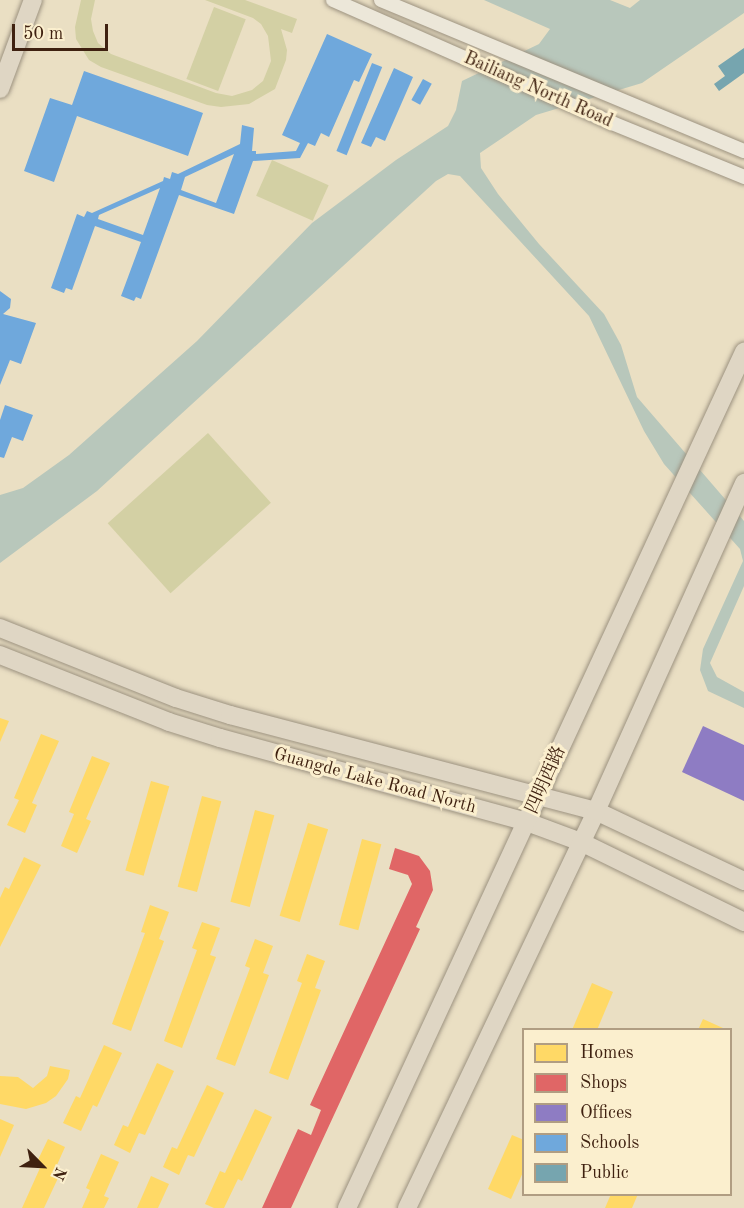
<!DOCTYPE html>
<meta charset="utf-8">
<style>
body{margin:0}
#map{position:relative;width:744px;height:1208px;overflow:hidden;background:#eadfc3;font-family:"Old Standard TT","Noto Serif SC",serif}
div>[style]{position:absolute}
.green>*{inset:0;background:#d3d0a4;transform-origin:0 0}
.water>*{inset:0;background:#b8c7bb}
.homes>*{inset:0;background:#ffd966;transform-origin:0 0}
.shops>*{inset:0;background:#e06666}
.offices>*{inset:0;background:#8e7cc3}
.schools>*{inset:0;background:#6fa8dc;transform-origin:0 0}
.public>*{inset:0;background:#76a5af}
.roads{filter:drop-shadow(0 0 2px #9c9280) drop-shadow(0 0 2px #9c9280)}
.minor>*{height:14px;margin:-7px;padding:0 7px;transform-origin:7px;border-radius:7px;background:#ece7d9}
.major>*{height:18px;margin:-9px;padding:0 9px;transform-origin:9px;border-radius:9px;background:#dfd6c4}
span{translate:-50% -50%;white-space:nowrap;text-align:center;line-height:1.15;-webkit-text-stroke:6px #fbefce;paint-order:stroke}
.street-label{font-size:18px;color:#3f2110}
.legend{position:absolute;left:522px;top:1028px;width:210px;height:168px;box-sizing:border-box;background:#fbefce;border:2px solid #b09d82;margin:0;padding:8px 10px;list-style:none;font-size:18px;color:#3f2110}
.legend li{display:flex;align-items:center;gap:12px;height:30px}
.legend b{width:30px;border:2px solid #b09d82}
.north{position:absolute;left:12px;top:1136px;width:60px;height:60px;-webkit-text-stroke:4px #fbefce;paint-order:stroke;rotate:114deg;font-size:16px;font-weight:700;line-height:24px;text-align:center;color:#3f2110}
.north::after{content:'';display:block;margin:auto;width:21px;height:27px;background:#3f2110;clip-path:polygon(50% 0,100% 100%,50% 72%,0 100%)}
.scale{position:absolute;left:12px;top:24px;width:96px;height:27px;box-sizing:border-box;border:3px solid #3f2110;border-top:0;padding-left:8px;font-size:18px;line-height:21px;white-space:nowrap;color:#3f2110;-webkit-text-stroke:4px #fbefce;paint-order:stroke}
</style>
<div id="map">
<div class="green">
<i style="clip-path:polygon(81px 0,95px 0,91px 19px,93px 31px,98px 43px,111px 54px,216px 93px,232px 96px,252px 90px,263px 81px,271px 61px,268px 36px,261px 24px,253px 18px,205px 0,245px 0,297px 19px,292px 33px,281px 29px,287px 50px,286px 60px,275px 89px,249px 104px,221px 107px,207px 105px,101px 67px,89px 60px,76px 39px,75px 27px)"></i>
<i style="left:214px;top:7px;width:34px;height:77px;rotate:21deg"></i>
<i style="left:272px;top:160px;width:62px;height:39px;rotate:24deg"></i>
<i style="left:208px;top:433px;width:94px;height:135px;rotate:48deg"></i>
</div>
<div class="water">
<i style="clip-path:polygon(484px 0,610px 0,630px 8px,640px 0,744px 0,744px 13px,642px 83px,536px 115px,480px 153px,481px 168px,498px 194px,539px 244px,604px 314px,621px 345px,637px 397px,744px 521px,744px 586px,710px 663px,717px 677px,744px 692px,744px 708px,708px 691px,700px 670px,703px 649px,743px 561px,740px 549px,664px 464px,644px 431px,589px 316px,460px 176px,448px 174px,436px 181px,97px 491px,0 563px,0 495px,23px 488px,69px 455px,197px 341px,312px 223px,396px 160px,448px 126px,456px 110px,462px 81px,539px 44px,550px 29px)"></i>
</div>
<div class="homes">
<i style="clip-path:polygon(0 718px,9px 721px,0 742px)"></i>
<i style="clip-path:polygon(41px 734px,59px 741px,32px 803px,37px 805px,25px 833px,7px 825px,19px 800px,14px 798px)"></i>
<i style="clip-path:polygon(92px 756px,110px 763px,86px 819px,91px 821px,77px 853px,61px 846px,74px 814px,69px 812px)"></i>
<i style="left:151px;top:781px;width:19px;height:93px;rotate:16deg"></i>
<i style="left:202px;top:796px;width:20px;height:94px;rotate:15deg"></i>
<i style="left:255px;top:810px;width:20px;height:95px;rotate:15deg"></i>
<i style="left:308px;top:823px;width:21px;height:97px;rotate:17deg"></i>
<i style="left:362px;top:839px;width:20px;height:89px;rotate:15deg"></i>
<i style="clip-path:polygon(24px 857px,41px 865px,0 947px,0 898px,5px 887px,9px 889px)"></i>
<i style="clip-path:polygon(413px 889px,429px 896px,414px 927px,419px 929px,389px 993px,372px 985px,401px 922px,398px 920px)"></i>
<i style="clip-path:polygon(150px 905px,169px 912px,159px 939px,164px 941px,131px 1031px,112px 1024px,145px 933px,141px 932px)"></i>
<i style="clip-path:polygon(202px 922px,220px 928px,210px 955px,216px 957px,182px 1048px,164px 1041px,197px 950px,192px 948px)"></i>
<i style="clip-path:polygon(255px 939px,273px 946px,263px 973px,269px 975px,235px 1066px,216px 1059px,250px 968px,245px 966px)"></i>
<i style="clip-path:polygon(307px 954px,325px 961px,315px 988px,321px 990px,288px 1080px,269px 1073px,302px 983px,297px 981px)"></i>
<i style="clip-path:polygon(592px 983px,613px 992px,597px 1030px,572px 1030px)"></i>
<i style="clip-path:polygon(363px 996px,380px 1003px,367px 1031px,371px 1033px,333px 1114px,316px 1106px,354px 1024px,351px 1022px)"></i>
<i style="clip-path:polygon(703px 1019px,723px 1028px,723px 1030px,698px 1030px)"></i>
<i style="clip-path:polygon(104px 1045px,122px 1053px,97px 1107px,93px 1105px,81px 1131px,63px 1123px,76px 1096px,80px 1098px)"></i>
<i style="clip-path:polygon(157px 1063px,174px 1071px,145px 1135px,139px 1133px,130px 1153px,114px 1145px,123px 1125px,128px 1127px)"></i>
<i style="clip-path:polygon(50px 1066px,70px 1070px,68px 1079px,56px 1096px,46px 1103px,26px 1109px,0 1104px,0 1076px,18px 1077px,33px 1088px,47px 1076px)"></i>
<i style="clip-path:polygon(207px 1085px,224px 1093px,194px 1157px,188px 1155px,179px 1175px,163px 1167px,172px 1147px,177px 1149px)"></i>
<i style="clip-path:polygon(255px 1109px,272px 1117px,242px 1181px,238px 1179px,224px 1208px,214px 1208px,205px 1204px,220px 1171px,225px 1173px)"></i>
<i style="clip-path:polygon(0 1119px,14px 1125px,0 1157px)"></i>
<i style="left:304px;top:1134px;width:17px;height:81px;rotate:24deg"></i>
<i style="clip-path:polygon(512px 1135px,524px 1140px,524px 1170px,511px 1199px,488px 1189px)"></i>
<i style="clip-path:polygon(48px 1139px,65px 1147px,53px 1174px,59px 1176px,44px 1208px,22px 1208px,40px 1168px,35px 1166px)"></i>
<i style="clip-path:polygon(101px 1154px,119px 1162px,104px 1196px,109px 1198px,104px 1208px,82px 1208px,90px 1190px,86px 1188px)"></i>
<i style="clip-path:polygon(151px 1176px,169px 1184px,158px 1208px,137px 1208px)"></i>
<i style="clip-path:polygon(611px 1194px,638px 1194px,632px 1208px,605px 1208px)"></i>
</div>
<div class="shops">
<i style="clip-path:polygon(395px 848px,419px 856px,430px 871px,433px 890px,416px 927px,420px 929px,291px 1208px,262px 1208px,298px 1129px,311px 1135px,321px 1110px,310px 1105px,412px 884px,408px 875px,389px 869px)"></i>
</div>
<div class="offices">
<i style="clip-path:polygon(703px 726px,744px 745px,744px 801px,682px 772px)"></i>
</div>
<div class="schools">
<i style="clip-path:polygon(evenodd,327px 34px,372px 54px,359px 82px,354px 80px,329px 137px,321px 133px,315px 146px,308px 143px,300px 158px,253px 161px,234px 214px,179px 195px,141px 299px,136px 297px,134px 301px,121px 296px,141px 242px,95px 226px,72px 290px,66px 288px,64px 293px,51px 288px,77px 214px,84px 217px,87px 211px,92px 213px,163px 181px,164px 177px,170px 179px,172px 172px,178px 174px,240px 144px,242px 125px,254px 128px,252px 151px,256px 151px,256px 154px,296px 151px,300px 143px,282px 135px,327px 34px,234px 154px,216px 203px,181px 190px,185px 177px,234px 154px,327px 34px,160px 188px,143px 235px,98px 219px,99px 215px,160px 188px)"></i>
<i style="left:372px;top:63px;width:11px;height:95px;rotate:22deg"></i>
<i style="clip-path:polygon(394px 68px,413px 77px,385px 141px,376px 137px,371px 147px,361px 143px)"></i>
<i style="clip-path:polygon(84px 71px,203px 113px,188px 156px,77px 116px,54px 182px,24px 171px,50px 98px,72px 105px)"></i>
<i style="left:423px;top:79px;width:10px;height:24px;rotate:29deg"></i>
<i style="clip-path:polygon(0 291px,11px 299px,10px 308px,3px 314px,36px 323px,21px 364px,10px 360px,0 385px)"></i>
<i style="clip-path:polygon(5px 405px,33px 415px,23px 441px,12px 437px,4px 458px,0 457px,0 420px)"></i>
</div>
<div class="public">
<i style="clip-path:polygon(744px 48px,744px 73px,719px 91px,714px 84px,725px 76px,718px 66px)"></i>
</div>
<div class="roads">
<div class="minor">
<i style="left:333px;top:0;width:305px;rotate:23.8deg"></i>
<i style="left:612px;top:123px;width:143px;rotate:22.2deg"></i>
<i style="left:381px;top:0;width:393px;rotate:22.6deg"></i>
</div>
<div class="major">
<i style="left:0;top:89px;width:95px;rotate:-69.7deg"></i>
<i style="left:0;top:628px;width:189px;rotate:21.7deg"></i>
<i style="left:176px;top:698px;width:57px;rotate:17.5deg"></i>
<i style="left:230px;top:715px;width:378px;rotate:14.7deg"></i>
<i style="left:596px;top:811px;width:164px;rotate:25.3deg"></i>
<i style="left:0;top:655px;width:182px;rotate:21.6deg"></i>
<i style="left:169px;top:722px;width:53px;rotate:17.4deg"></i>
<i style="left:220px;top:738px;width:318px;rotate:15.3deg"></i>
<i style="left:527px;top:822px;width:58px;rotate:20.3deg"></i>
<i style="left:581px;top:842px;width:182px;rotate:26.1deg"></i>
<i style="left:347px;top:1208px;width:944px;rotate:-65.12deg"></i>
<i style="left:407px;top:1208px;width:440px;rotate:-64.5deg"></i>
<i style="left:596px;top:811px;width:360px;rotate:-65.7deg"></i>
</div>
</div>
<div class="street-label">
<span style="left:538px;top:90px;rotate:24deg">Bailiang North Road</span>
<span style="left:546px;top:780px;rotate:-66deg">四明西路</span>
<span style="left:375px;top:781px;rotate:15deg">Guangde Lake Road North</span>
</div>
<ul class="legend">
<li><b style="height:16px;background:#ffd966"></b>Homes</li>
<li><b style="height:16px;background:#e06666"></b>Shops</li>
<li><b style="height:16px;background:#8e7cc3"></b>Offices</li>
<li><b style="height:16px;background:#6fa8dc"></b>Schools</li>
<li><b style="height:16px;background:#76a5af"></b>Public</li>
</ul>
<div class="north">N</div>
<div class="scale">50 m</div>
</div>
